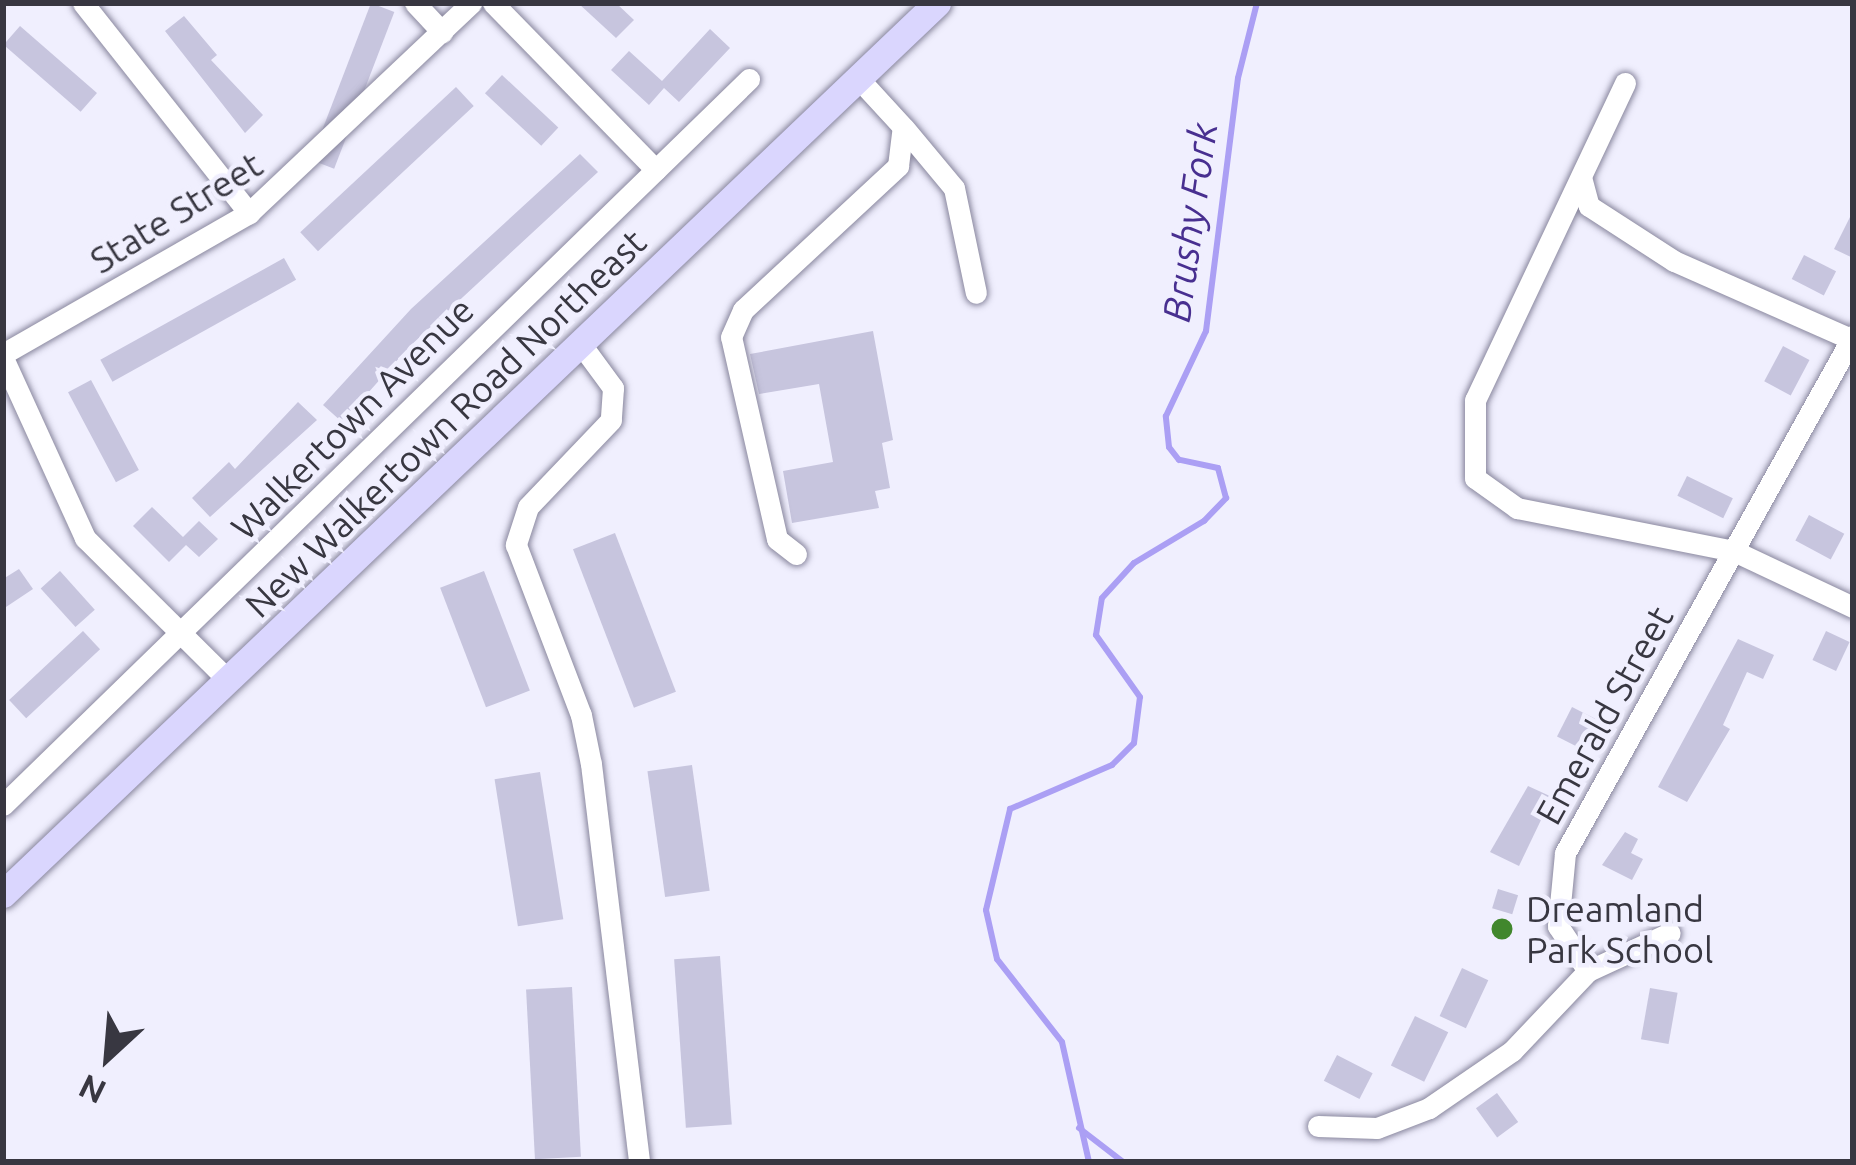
<!DOCTYPE html>
<style>
body{margin:0}
#map{position:relative;width:1856px;height:1165px;overflow:hidden;background:#f0effe;font-family:Ubuntu,sans-serif}
div>[style]{position:absolute}
.stream>*{height:6px;margin:-3px;padding:0 3px;transform-origin:3px;border-radius:3px;background:#ab9ff4}
.building>*{inset:0;background:#c7c5de;transform-origin:0 0}
.roads{filter:drop-shadow(0 0 3px #89879e) drop-shadow(0 0 3px #89879e)}
.minor>*{height:21px;margin:-10.5px;padding:0 10.5px;transform-origin:10.5px;border-radius:10.5px;background:#fff}
.major>*{height:27px;margin:-13.5px;padding:0 13.5px;transform-origin:13.5px;border-radius:13.5px;background:#dad6fe}
.dots>*{width:33px;height:33px;translate:-50% -50%;box-sizing:border-box;border:6px solid #f0effe;border-radius:50%}
span{translate:-50% -50%;white-space:nowrap;text-align:center;line-height:1.15;-webkit-text-stroke:9px #f0effe;paint-order:stroke}
.street-label{font-size:36px;color:#383741}
.poi-label{font-size:36px;color:#383741}
.left{translate:0 -50%;text-align:left}
.water-label{font-size:39px;color:#482f90;font-style:italic}
.frame{position:absolute;inset:0;border:6px solid #383741;pointer-events:none}
.north{position:absolute;left:48px;top:997px;width:120px;height:120px;-webkit-text-stroke:9px #f0effe;paint-order:stroke;rotate:206deg;font-size:33px;font-weight:700;line-height:48px;text-align:center;color:#383741}
.north::after{content:'';display:block;margin:auto;width:42px;height:54px;background:#383741;clip-path:polygon(50% 0,100% 100%,50% 72%,0 100%)}
</style>
<div id="map">
<div class="stream">
<i style="left:1079px;top:1128px;width:56px;rotate:37.7deg"></i>
<i style="left:1089px;top:1162px;width:123px;rotate:-102.7deg"></i>
<i style="left:1062px;top:1042px;width:105px;rotate:-128.1deg"></i>
<i style="left:997px;top:959px;width:50px;rotate:-102.7deg"></i>
<i style="left:986px;top:910px;width:104px;rotate:-76.6deg"></i>
<i style="left:1010px;top:809px;width:111px;rotate:-23.3deg"></i>
<i style="left:1112px;top:765px;width:31px;rotate:-45deg"></i>
<i style="left:1134px;top:743px;width:46px;rotate:-82.6deg"></i>
<i style="left:1140px;top:697px;width:76px;rotate:-125.4deg"></i>
<i style="left:1096px;top:635px;width:37px;rotate:-81deg"></i>
<i style="left:1102px;top:598px;width:47px;rotate:-47.6deg"></i>
<i style="left:1134px;top:563px;width:82px;rotate:-31deg"></i>
<i style="left:1204px;top:521px;width:32px;rotate:-46deg"></i>
<i style="left:1226px;top:498px;width:31px;rotate:-105deg"></i>
<i style="left:1218px;top:468px;width:40px;rotate:-168deg"></i>
<i style="left:1179px;top:460px;width:16px;rotate:-128deg"></i>
<i style="left:1169px;top:447px;width:31px;rotate:-96deg"></i>
<i style="left:1166px;top:416px;width:94px;rotate:-64.8deg"></i>
<i style="left:1206px;top:331px;width:255px;rotate:-82.8deg"></i>
<i style="left:1238px;top:78px;width:77px;rotate:-75.8deg"></i>
</div>
<div class="building">
<i style="left:371px;top:3px;width:25px;height:168px;rotate:21deg"></i>
<i style="clip-path:polygon(578px 3px,616px 3px,634px 20px,616px 38px)"></i>
<i style="clip-path:polygon(184px 16px,217px 55px,211px 60px,263px 115px,245px 133px,165px 31px)"></i>
<i style="left:20px;top:26px;width:102px;height:25px;rotate:41deg"></i>
<i style="clip-path:polygon(710px 29px,730px 48px,679px 102px,664px 88px,649px 105px,611px 70px,629px 51px,662px 81px)"></i>
<i style="left:502px;top:75px;width:77px;height:25px;rotate:43deg"></i>
<i style="left:456px;top:87px;width:26px;height:213px;rotate:47deg"></i>
<i style="clip-path:polygon(580px 154px,598px 172px,409px 347px,342px 422px,323px 405px,411px 309px)"></i>
<i style="clip-path:polygon(1853px 211px,1853px 258px,1834px 249px)"></i>
<i style="left:1804px;top:255px;width:36px;height:27px;rotate:27deg"></i>
<i style="left:284px;top:258px;width:25px;height:210px;rotate:61deg"></i>
<i style="clip-path:polygon(873px 331px,893px 440px,882px 443px,890px 488px,875px 491px,879px 508px,792px 523px,783px 471px,833px 462px,819px 384px,759px 394px,750px 354px)"></i>
<i style="left:1783px;top:346px;width:30px;height:40px;rotate:28deg"></i>
<i style="left:91px;top:380px;width:102px;height:26px;rotate:62deg"></i>
<i style="clip-path:polygon(298px 402px,317px 420px,210px 517px,192px 498px,229px 462px,235px 469px)"></i>
<i style="left:1687px;top:476px;width:51px;height:22px;rotate:26deg"></i>
<i style="clip-path:polygon(152px 507px,183px 537px,199px 521px,218px 539px,199px 557px,186px 545px,169px 562px,133px 526px)"></i>
<i style="left:1809px;top:515px;width:40px;height:29px;rotate:28deg"></i>
<i style="left:615px;top:533px;width:170px;height:45px;rotate:69deg"></i>
<i style="clip-path:polygon(19px 569px,33px 589px,3px 609px,3px 579px)"></i>
<i style="left:60px;top:571px;width:52px;height:26px;rotate:48deg"></i>
<i style="left:484px;top:571px;width:128px;height:47px;rotate:69deg"></i>
<i style="left:83px;top:631px;width:25px;height:101px;rotate:47deg"></i>
<i style="left:1826px;top:631px;width:26px;height:32px;rotate:25deg"></i>
<i style="clip-path:polygon(1738px 639px,1774px 655px,1763px 679px,1747px 672px,1723px 725px,1730px 729px,1687px 802px,1658px 787px)"></i>
<i style="left:1572px;top:707px;width:31px;height:33px;rotate:27deg"></i>
<i style="left:692px;top:765px;width:127px;height:45px;rotate:82deg"></i>
<i style="left:540px;top:772px;width:149px;height:46px;rotate:81deg"></i>
<i style="clip-path:polygon(1528px 786px,1552px 797px,1519px 866px,1490px 852px)"></i>
<i style="clip-path:polygon(1625px 832px,1638px 839px,1631px 853px,1643px 859px,1632px 880px,1602px 865px)"></i>
<i style="left:1498px;top:889px;width:21px;height:20px;rotate:17deg"></i>
<i style="left:720px;top:956px;width:169px;height:46px;rotate:86deg"></i>
<i style="left:1462px;top:968px;width:29px;height:53px;rotate:25deg"></i>
<i style="left:572px;top:987px;width:170px;height:46px;rotate:87deg"></i>
<i style="left:1650px;top:988px;width:28px;height:52px;rotate:10deg"></i>
<i style="left:1415px;top:1016px;width:37px;height:55px;rotate:26deg"></i>
<i style="left:1337px;top:1055px;width:40px;height:29px;rotate:27deg"></i>
<i style="left:1497px;top:1093px;width:36px;height:26px;rotate:54deg"></i>
</div>
<div class="roads">
<div class="minor">
<i style="left:83px;top:3px;width:268px;rotate:51.7deg"></i>
<i style="left:415px;top:3px;width:40px;rotate:47deg"></i>
<i style="left:493px;top:3px;width:233px;rotate:45.7deg"></i>
<i style="left:1625px;top:83px;width:351px;rotate:115.3deg"></i>
<i style="left:1475px;top:400px;width:78px;rotate:90deg"></i>
<i style="left:1475px;top:478px;width:52px;rotate:35.5deg"></i>
<i style="left:1517px;top:508px;width:221px;rotate:11.2deg"></i>
<i style="left:1734px;top:551px;width:132px;rotate:25.2deg"></i>
<i style="left:904px;top:128px;width:78px;rotate:50.2deg"></i>
<i style="left:954px;top:188px;width:107px;rotate:78.2deg"></i>
<i style="left:1581px;top:177px;width:30px;rotate:75deg"></i>
<i style="left:1589px;top:206px;width:101px;rotate:32.9deg"></i>
<i style="left:1674px;top:261px;width:196px;rotate:23.8deg"></i>
<i style="left:580px;top:343px;width:56px;rotate:53.7deg"></i>
<i style="left:613px;top:388px;width:32px;rotate:94deg"></i>
<i style="left:611px;top:420px;width:120px;rotate:133.7deg"></i>
<i style="left:528px;top:507px;width:40px;rotate:108deg"></i>
<i style="left:516px;top:545px;width:182px;rotate:69.1deg"></i>
<i style="left:581px;top:715px;width:50px;rotate:78.5deg"></i>
<i style="left:591px;top:764px;width:401px;rotate:83.1deg"></i>
<i style="left:3px;top:354px;width:284px;rotate:-29.8deg"></i>
<i style="left:249px;top:213px;width:306px;rotate:-43.4deg"></i>
<i style="left:3px;top:358px;width:198px;rotate:65.5deg"></i>
<i style="left:85px;top:538px;width:202px;rotate:44.8deg"></i>
<i style="left:796px;top:554px;width:24px;rotate:-142deg"></i>
<i style="left:777px;top:539px;width:207px;rotate:-102.8deg"></i>
<i style="left:731px;top:337px;width:30px;rotate:-66deg"></i>
<i style="left:743px;top:310px;width:212px;rotate:-42.9deg"></i>
<i style="left:898px;top:166px;width:39px;rotate:-83deg"></i>
<i style="left:903px;top:127px;width:67px;rotate:-132.6deg"></i>
<i style="left:3px;top:805px;width:1041px;rotate:-44.22deg"></i>
<i style="left:1588px;top:971px;width:54px;rotate:-123.7deg"></i>
<i style="left:1558px;top:926px;width:73px;rotate:-84.5deg"></i>
<i style="left:1565px;top:853px;width:592px;rotate:-60.88deg"></i>
<i style="left:1318px;top:1126px;width:59px;rotate:1.9deg"></i>
<i style="left:1377px;top:1128px;width:56px;rotate:-21deg"></i>
<i style="left:1429px;top:1108px;width:101px;rotate:-34.5deg"></i>
<i style="left:1512px;top:1051px;width:110px;rotate:-46.5deg"></i>
<i style="left:1588px;top:971px;width:90px;rotate:-24.9deg"></i>
</div>
<div class="major">
<i style="left:3px;top:894px;width:1291px;rotate:-43.65deg"></i>
</div>
</div>
<div class="dots">
<i style="left:1502px;top:929px;background:#41872d"></i>
</div>
<div class="street-label">
<span style="left:176px;top:212px;rotate:-32deg">State Street</span>
<span style="left:352px;top:418px;rotate:-45deg">Walkertown Avenue</span>
<span style="left:445px;top:423px;rotate:-44deg">New Walkertown Road Northeast</span>
<span style="left:1604px;top:715px;rotate:-61deg">Emerald Street</span>
</div>
<div class="poi-label">
<span class="left" style="left:1526px;top:929px">Dreamland<br>Park School</span>
</div>
<div class="water-label">
<span style="left:1190px;top:222px;rotate:-82deg">Brushy Fork</span>
</div>
<div class="frame"></div>
<div class="north">N</div>
</div>
